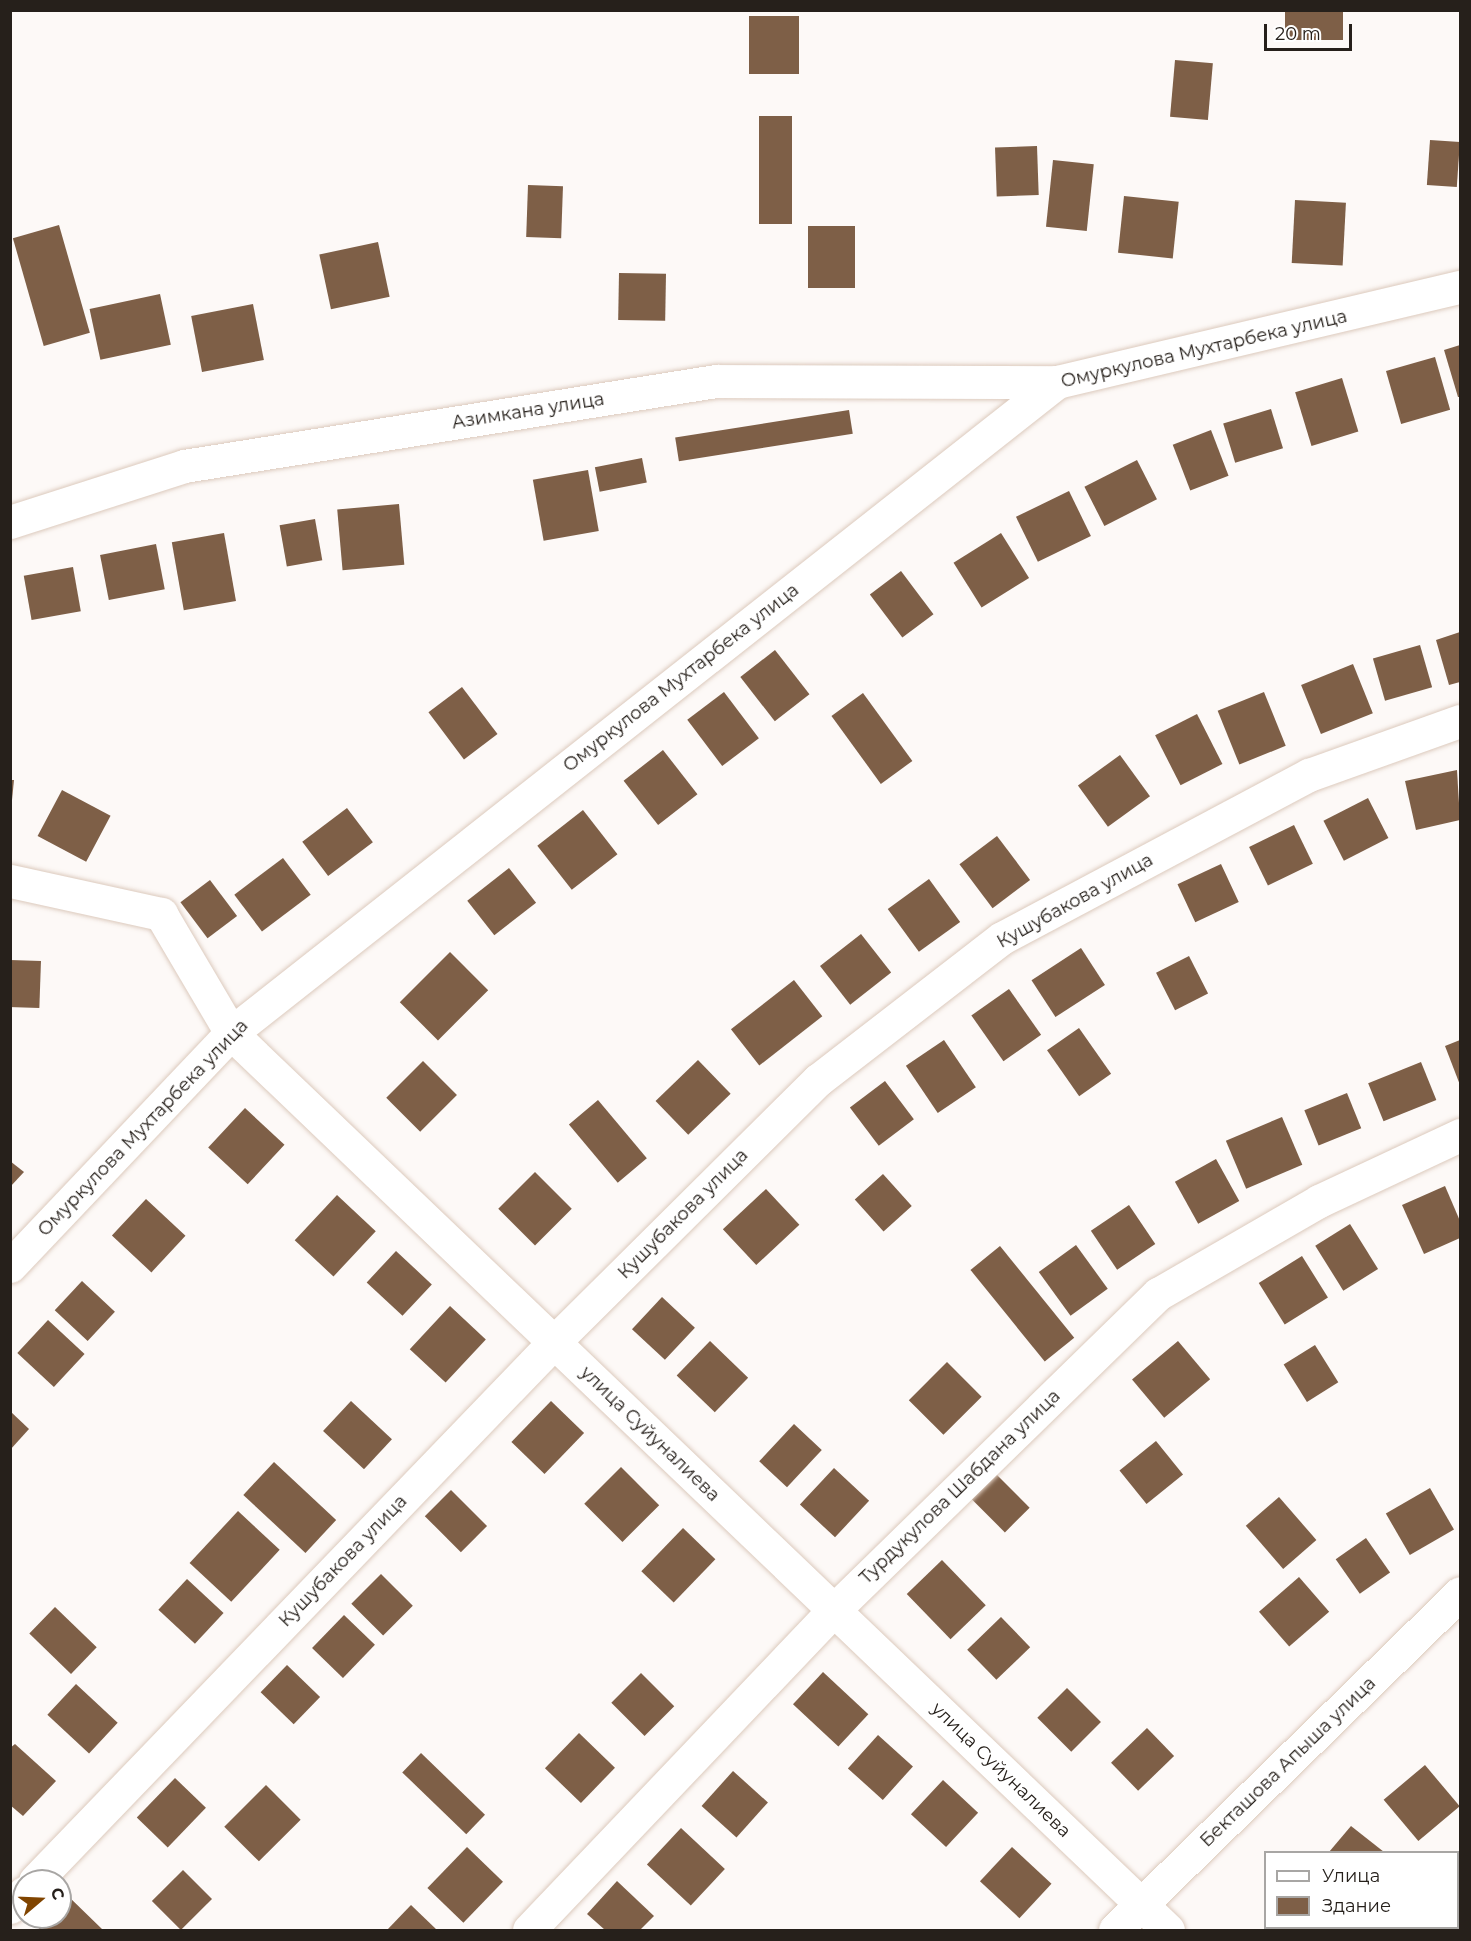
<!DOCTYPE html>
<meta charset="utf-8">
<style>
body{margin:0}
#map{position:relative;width:1471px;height:1941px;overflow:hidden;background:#fdf9f7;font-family:Montserrat,sans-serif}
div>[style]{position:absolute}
.building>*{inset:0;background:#7e5f47;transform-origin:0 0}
.roads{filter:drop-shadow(0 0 2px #dccabd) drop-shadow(0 0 2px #dccabd)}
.minor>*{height:33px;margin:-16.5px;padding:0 16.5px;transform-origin:16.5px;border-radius:16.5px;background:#fff}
.tertiary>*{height:33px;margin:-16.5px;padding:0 16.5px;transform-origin:16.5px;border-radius:16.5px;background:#fff}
span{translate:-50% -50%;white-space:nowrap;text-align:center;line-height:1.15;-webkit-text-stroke:6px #fff;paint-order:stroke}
.street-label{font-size:18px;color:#26201b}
.frame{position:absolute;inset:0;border:12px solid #26201b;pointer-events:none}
.legend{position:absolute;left:1264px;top:1851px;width:195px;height:78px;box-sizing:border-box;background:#fff;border:2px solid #a8a6a4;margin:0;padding:8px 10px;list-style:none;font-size:18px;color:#26201b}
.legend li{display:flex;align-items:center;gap:12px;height:30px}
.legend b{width:30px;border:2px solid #a8a6a4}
.north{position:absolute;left:12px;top:1869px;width:60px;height:60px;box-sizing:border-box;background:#fff;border:2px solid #a8a6a4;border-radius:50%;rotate:71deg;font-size:16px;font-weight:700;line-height:24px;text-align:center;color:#26201b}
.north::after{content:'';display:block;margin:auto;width:21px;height:27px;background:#804400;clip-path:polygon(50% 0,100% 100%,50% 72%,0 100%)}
.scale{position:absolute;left:1264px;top:24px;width:88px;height:27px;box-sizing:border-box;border:3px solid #26201b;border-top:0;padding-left:8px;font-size:18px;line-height:21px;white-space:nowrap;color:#26201b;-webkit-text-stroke:4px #fff;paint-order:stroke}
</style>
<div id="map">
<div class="building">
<i style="left:1285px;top:10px;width:58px;height:30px"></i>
<i style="left:749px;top:16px;width:50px;height:58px"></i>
<i style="left:1175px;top:60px;width:38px;height:57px;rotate:5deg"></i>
<i style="left:759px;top:116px;width:33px;height:108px"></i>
<i style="left:1430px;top:140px;width:30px;height:45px;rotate:4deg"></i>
<i style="left:1037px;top:146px;width:49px;height:42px;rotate:88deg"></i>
<i style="left:1053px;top:160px;width:41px;height:67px;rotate:6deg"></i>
<i style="left:528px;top:185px;width:35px;height:52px;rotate:2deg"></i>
<i style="left:1124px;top:196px;width:55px;height:57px;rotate:6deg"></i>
<i style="left:1295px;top:200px;width:51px;height:63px;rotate:3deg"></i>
<i style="left:59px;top:225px;width:112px;height:48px;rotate:74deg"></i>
<i style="left:808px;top:226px;width:47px;height:62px"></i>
<i style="left:378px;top:242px;width:56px;height:60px;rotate:78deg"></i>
<i style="left:619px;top:273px;width:47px;height:47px;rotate:1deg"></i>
<i style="left:160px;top:294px;width:52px;height:72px;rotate:78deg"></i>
<i style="left:253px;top:304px;width:57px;height:63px;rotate:79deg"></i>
<i style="clip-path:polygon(1460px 345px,1460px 397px,1458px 397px,1444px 350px)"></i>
<i style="left:1435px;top:357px;width:55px;height:51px;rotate:74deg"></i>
<i style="left:1342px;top:378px;width:56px;height:49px;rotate:73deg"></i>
<i style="left:1271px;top:409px;width:41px;height:50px;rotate:73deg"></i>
<i style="left:849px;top:410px;width:24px;height:176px;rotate:81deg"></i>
<i style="left:1211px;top:430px;width:49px;height:41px;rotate:69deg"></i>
<i style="left:642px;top:458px;width:25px;height:48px;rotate:79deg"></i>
<i style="left:1137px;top:460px;width:44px;height:59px;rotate:63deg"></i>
<i style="left:588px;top:470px;width:62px;height:56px;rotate:80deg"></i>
<i style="left:1069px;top:491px;width:50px;height:59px;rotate:64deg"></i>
<i style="left:399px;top:504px;width:61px;height:62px;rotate:85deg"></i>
<i style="left:315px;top:519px;width:42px;height:36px;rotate:80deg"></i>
<i style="left:224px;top:533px;width:69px;height:53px;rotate:80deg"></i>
<i style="left:1001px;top:533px;width:53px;height:56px;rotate:58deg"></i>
<i style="left:156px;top:544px;width:46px;height:57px;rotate:79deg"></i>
<i style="left:73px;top:567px;width:45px;height:50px;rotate:80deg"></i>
<i style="left:901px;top:571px;width:54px;height:39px;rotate:53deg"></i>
<i style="clip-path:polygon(1460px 632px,1460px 682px,1449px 685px,1436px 640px)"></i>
<i style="left:1420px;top:645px;width:44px;height:49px;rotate:74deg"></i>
<i style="left:775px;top:650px;width:56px;height:44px;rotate:52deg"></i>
<i style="left:1353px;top:664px;width:53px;height:56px;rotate:68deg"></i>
<i style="left:462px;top:687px;width:59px;height:42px;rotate:53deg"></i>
<i style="left:724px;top:692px;width:58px;height:46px;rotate:53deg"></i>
<i style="left:1264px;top:692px;width:58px;height:50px;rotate:68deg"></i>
<i style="left:863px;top:693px;width:84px;height:39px;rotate:54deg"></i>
<i style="left:1197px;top:714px;width:56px;height:47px;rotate:63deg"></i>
<i style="left:663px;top:750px;width:56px;height:50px;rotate:52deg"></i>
<i style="left:1120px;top:755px;width:51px;height:52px;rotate:54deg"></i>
<i style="clip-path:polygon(1457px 770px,1460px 820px,1416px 830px,1405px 781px)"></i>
<i style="clip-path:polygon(10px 780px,14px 780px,12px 800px,10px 800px)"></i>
<i style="left:62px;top:790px;width:55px;height:52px;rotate:28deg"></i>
<i style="left:1368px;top:798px;width:45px;height:50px;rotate:63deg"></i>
<i style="left:347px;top:808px;width:43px;height:56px;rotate:53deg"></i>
<i style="left:583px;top:810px;width:56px;height:58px;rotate:52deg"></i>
<i style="left:1294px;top:825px;width:43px;height:50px;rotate:64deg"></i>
<i style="left:997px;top:836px;width:55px;height:47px;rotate:53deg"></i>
<i style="left:283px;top:858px;width:46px;height:61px;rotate:53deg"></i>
<i style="left:1221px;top:864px;width:42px;height:48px;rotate:65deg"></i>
<i style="left:509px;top:868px;width:44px;height:53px;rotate:52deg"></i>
<i style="left:929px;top:879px;width:53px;height:51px;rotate:54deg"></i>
<i style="left:210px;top:880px;width:45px;height:37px;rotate:53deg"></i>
<i style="left:861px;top:934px;width:49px;height:52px;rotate:52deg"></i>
<i style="left:1081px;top:948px;width:44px;height:59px;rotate:57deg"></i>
<i style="left:450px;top:952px;width:54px;height:71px;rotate:45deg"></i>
<i style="left:1189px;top:956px;width:42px;height:37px;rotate:63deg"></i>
<i style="left:10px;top:960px;width:31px;height:47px;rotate:2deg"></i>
<i style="left:794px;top:980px;width:46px;height:80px;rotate:52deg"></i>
<i style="left:1009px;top:989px;width:56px;height:46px;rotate:55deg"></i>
<i style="left:1079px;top:1028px;width:56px;height:39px;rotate:55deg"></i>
<i style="left:944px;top:1040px;width:57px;height:46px;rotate:56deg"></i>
<i style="clip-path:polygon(1460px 1040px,1460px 1085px,1445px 1046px)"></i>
<i style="left:698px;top:1060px;width:47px;height:59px;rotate:46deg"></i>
<i style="left:423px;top:1061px;width:48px;height:52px;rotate:45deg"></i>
<i style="left:1421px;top:1062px;width:41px;height:57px;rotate:68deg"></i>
<i style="left:885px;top:1081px;width:48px;height:44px;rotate:53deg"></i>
<i style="left:1347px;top:1093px;width:38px;height:46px;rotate:68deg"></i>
<i style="left:598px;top:1100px;width:76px;height:38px;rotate:50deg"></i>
<i style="left:245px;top:1108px;width:54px;height:54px;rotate:43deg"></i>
<i style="left:1282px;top:1117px;width:52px;height:61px;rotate:67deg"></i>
<i style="left:1216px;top:1159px;width:48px;height:47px;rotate:61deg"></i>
<i style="clip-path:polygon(10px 1161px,24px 1172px,10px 1187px)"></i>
<i style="left:535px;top:1172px;width:52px;height:52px;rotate:45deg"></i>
<i style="left:883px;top:1174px;width:43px;height:38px;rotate:48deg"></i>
<i style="clip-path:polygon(1445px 1186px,1460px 1221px,1460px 1238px,1424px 1254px,1402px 1205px)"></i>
<i style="left:766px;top:1189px;width:49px;height:59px;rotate:47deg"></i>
<i style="left:337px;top:1195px;width:53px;height:62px;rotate:43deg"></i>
<i style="left:146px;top:1199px;width:54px;height:50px;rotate:43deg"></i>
<i style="left:1129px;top:1205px;width:47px;height:46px;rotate:56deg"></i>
<i style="left:1350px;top:1224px;width:53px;height:41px;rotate:58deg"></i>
<i style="left:1076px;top:1245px;width:54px;height:46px;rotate:54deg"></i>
<i style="left:1000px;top:1246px;width:118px;height:38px;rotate:51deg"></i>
<i style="left:396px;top:1251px;width:49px;height:43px;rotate:43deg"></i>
<i style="left:1302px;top:1256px;width:49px;height:51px;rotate:58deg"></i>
<i style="left:82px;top:1281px;width:45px;height:40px;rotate:43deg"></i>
<i style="left:662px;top:1297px;width:45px;height:44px;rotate:43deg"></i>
<i style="left:450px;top:1306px;width:49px;height:59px;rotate:43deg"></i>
<i style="left:48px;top:1320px;width:50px;height:45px;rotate:43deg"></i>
<i style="left:710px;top:1341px;width:53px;height:48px;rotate:44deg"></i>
<i style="left:1178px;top:1341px;width:50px;height:60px;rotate:50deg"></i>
<i style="left:1315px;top:1345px;width:44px;height:37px;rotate:58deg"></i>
<i style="left:947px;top:1362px;width:49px;height:54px;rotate:45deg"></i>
<i style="left:351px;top:1401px;width:56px;height:41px;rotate:43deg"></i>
<i style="left:551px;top:1401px;width:46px;height:57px;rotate:44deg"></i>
<i style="clip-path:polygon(10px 1411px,29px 1429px,10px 1450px)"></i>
<i style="left:794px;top:1424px;width:38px;height:51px;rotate:43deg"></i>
<i style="left:1156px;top:1441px;width:43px;height:47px;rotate:51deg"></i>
<i style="left:274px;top:1462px;width:85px;height:45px;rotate:43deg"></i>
<i style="left:621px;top:1467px;width:54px;height:52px;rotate:45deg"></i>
<i style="left:834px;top:1468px;width:48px;height:50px;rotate:43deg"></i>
<i style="left:995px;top:1473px;width:49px;height:35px;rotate:45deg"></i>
<i style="left:1430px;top:1488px;width:48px;height:51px;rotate:60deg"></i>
<i style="left:451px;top:1490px;width:51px;height:37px;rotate:45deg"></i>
<i style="left:1279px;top:1497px;width:57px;height:44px;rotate:49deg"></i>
<i style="left:238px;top:1511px;width:57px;height:71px;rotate:43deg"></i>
<i style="left:683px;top:1528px;width:45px;height:60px;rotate:44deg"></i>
<i style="left:1366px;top:1538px;width:42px;height:37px;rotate:55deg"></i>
<i style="left:942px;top:1560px;width:63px;height:49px;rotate:46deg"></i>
<i style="left:381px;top:1574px;width:45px;height:42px;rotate:45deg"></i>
<i style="left:1299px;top:1577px;width:46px;height:53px;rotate:49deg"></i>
<i style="left:187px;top:1579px;width:50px;height:42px;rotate:43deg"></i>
<i style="left:55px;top:1607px;width:58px;height:37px;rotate:44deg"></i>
<i style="left:344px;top:1615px;width:43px;height:46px;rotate:44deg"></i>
<i style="left:1001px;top:1617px;width:42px;height:47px;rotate:46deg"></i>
<i style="left:287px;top:1665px;width:46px;height:38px;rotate:44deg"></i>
<i style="left:823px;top:1672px;width:62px;height:44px;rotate:43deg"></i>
<i style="left:641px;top:1673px;width:47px;height:42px;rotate:45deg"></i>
<i style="left:76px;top:1684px;width:57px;height:42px;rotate:43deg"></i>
<i style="left:1067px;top:1688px;width:48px;height:42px;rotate:45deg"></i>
<i style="left:1147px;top:1728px;width:39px;height:50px;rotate:46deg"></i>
<i style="left:579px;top:1733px;width:50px;height:49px;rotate:44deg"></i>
<i style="left:878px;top:1735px;width:47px;height:45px;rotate:42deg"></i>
<i style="clip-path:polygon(15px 1744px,56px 1781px,23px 1816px,10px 1805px,10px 1748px)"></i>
<i style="left:421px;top:1753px;width:89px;height:27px;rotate:44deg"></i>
<i style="left:1425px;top:1765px;width:54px;height:54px;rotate:50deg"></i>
<i style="left:733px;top:1771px;width:47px;height:47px;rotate:42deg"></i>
<i style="left:175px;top:1778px;width:43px;height:55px;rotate:44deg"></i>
<i style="left:943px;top:1780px;width:48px;height:47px;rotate:43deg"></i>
<i style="left:266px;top:1785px;width:49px;height:59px;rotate:45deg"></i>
<i style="clip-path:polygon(1351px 1826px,1384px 1852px,1329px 1852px)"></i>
<i style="left:681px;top:1828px;width:60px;height:50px;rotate:43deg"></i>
<i style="left:467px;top:1847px;width:50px;height:57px;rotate:44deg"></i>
<i style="left:1012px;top:1847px;width:54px;height:47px;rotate:43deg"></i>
<i style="left:183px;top:1870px;width:41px;height:44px;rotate:45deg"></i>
<i style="clip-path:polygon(617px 1881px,654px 1916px,640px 1930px,605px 1930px,587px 1914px)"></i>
<i style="clip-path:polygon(67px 1895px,103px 1930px,41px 1930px,36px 1926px,46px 1917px,60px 1917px,60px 1903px)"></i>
<i style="clip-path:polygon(411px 1905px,437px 1930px,387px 1930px)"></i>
<i style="clip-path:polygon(1268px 1928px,1340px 1928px,1337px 1930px)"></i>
</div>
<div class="roads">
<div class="minor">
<i style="left:10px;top:522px;width:183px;rotate:-17.8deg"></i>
<i style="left:184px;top:466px;width:539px;rotate:-9.08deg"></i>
<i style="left:716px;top:381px;width:341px;rotate:0.2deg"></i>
<i style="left:10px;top:881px;width:155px;rotate:12.3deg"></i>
<i style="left:161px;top:914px;width:138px;rotate:59.5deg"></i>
<i style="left:231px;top:1033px;width:1297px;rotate:43.75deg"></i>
<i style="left:10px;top:1266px;width:321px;rotate:-46.5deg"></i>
<i style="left:231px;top:1033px;width:1052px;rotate:-38.24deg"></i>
<i style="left:1057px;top:382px;width:414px;rotate:-13.3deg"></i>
<i style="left:35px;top:1881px;width:748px;rotate:-46.08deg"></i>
<i style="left:554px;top:1342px;width:372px;rotate:-44.8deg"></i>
<i style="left:818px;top:1080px;width:232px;rotate:-37.7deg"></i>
<i style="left:1002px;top:938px;width:348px;rotate:-28deg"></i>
<i style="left:1309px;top:775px;width:160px;rotate:-19.7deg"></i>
<i style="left:10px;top:1907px;width:20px;rotate:-45deg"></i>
<i style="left:529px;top:1930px;width:442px;rotate:-46.4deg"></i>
<i style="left:834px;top:1610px;width:453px;rotate:-44.3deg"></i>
<i style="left:1158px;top:1294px;width:186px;rotate:-30deg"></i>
<i style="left:1319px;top:1201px;width:156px;rotate:-25.1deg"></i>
</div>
<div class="tertiary">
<i style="left:1115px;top:1930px;width:482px;rotate:-44.3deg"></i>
</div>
</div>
<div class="street-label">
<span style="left:1204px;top:349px;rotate:-13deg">Омуркулова Мухтарбека улица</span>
<span style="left:528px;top:411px;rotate:-9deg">Азимкана улица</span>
<span style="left:681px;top:678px;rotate:-38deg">Омуркулова Мухтарбека улица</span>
<span style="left:1075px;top:901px;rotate:-29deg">Кушубакова улица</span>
<span style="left:143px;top:1128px;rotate:-46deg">Омуркулова Мухтарбека улица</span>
<span style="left:683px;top:1214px;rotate:-45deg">Кушубакова улица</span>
<span style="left:650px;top:1434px;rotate:44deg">улица Суйуналиева</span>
<span style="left:960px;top:1487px;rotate:-44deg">Турдукулова Шабдана улица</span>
<span style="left:343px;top:1561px;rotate:-46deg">Кушубакова улица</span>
<span style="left:1288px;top:1762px;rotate:-44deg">Бекташова Апыша улица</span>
<span style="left:1001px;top:1770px;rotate:44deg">улица Суйуналиева</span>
</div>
<div class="frame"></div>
<ul class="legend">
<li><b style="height:8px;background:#fff"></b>Улица</li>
<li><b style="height:16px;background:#7e5f47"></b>Здание</li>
</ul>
<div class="north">С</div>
<div class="scale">20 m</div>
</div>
